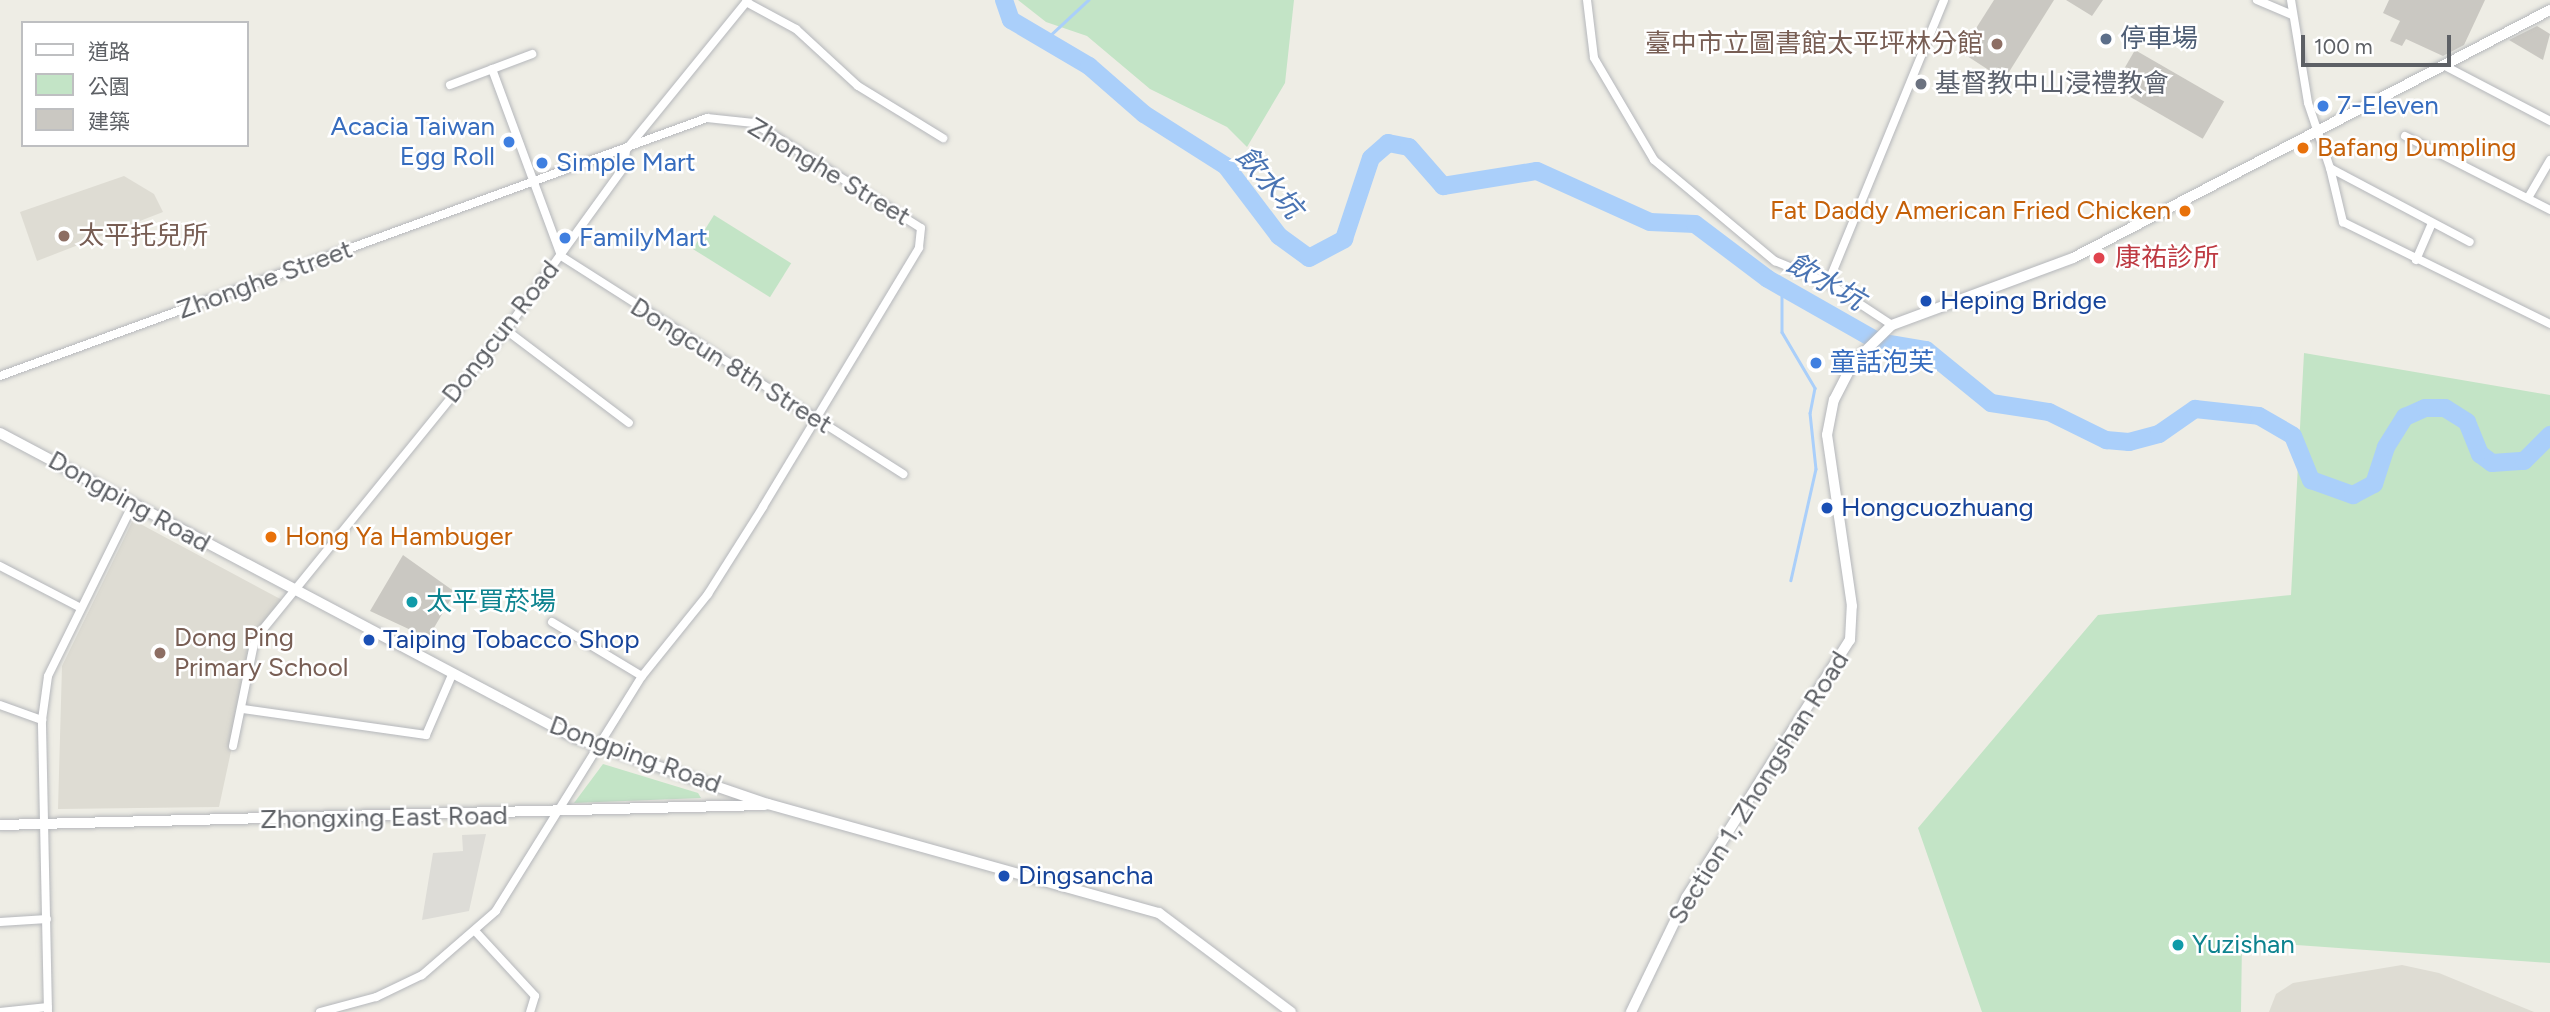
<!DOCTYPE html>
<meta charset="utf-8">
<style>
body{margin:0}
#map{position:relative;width:2550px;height:1012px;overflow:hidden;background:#eeede5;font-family:Figtree,"Noto Sans TC",sans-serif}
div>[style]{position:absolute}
.industrial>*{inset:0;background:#dddcd7}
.education>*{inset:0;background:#dedcd3}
.green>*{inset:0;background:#c3e4c6;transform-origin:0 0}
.stream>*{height:2.5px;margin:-1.25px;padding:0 1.25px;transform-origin:1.25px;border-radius:1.25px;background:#aacffa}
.river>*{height:18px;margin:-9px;padding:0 9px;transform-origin:9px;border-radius:9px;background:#aacffa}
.building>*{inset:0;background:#cac8c2;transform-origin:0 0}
.roads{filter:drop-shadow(0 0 2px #b5b7bb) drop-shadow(0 0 2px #b5b7bb)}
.street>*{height:8px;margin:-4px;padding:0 4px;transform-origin:4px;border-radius:4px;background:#fff}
.secondary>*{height:10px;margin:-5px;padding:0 5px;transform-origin:5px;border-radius:5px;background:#fff}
.dots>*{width:19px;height:19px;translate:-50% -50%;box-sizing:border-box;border:4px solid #fff;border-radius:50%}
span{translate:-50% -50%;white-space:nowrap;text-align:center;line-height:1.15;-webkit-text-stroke:5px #fff;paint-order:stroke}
.service-label{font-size:26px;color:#4e5e75}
.left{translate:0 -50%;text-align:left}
.education-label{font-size:26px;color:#785e54}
.right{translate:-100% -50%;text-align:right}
.worship-label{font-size:26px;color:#5b616d}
.shop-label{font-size:26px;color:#366cbe}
.food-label{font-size:26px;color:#c56008}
.street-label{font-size:26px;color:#5d6065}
.health-label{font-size:26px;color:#be3a42}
.transit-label{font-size:26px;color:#164399}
.culture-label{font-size:26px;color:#0d838f}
.water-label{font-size:28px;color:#4a74b3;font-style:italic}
.legend{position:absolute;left:21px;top:21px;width:228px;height:126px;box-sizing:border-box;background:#fff;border:2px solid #bebfc1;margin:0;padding:9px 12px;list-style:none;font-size:21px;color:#5d6065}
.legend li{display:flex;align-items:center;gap:14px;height:35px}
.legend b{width:35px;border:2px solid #bebfc1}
.scale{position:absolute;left:2301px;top:35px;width:150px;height:32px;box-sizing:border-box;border:4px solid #5d6065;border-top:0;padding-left:9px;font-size:21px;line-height:24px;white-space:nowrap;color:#5d6065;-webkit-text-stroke:5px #fff;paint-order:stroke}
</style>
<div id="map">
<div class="industrial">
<i style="clip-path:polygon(486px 834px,469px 911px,422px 920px,433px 853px,463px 851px,462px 835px)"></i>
</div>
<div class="education">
<i style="clip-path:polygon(124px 176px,154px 194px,163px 212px,37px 261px,20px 212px)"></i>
<i style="clip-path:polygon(133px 520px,284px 601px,255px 640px,219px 807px,58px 809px,62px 666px)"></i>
<i style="clip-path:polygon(2402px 965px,2439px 973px,2534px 1012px,2269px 1012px,2276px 994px,2293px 983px)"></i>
</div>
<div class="green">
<i style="clip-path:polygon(1018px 0,1294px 0,1285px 83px,1247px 147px,1227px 127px,1150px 89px,1087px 36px,1046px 22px)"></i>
<i style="left:714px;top:215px;width:91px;height:40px;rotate:32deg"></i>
<i style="clip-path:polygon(2304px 353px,2550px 395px,2550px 963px,2242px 941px,2241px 1012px,1982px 1012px,1918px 828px,2098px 615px,2291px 595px)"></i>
<i style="clip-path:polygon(603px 764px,698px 793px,701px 798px,574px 803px)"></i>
</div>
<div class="stream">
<i style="left:1043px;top:42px;width:62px;rotate:-43deg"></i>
<i style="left:1782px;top:286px;width:46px;rotate:90deg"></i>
<i style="left:1782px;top:332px;width:65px;rotate:59.5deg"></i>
<i style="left:1815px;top:388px;width:25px;rotate:101deg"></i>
<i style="left:1810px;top:413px;width:56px;rotate:83.9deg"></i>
<i style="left:1816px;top:469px;width:114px;rotate:102.7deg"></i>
</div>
<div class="river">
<i style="left:1004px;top:0;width:21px;rotate:71deg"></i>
<i style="left:1011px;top:20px;width:91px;rotate:30.5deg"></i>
<i style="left:1089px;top:66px;width:73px;rotate:41.1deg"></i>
<i style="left:1144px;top:114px;width:97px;rotate:32.4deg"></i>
<i style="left:1226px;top:166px;width:88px;rotate:52.9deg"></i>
<i style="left:1279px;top:236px;width:37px;rotate:36deg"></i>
<i style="left:1309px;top:258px;width:40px;rotate:-28deg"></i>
<i style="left:1344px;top:239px;width:85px;rotate:-71.6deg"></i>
<i style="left:1371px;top:158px;width:23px;rotate:-41deg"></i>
<i style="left:1388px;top:143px;width:21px;rotate:11deg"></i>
<i style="left:1409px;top:147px;width:52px;rotate:48.9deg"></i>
<i style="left:1443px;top:186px;width:95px;rotate:-9.1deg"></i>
<i style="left:1537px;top:171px;width:124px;rotate:24.3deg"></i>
<i style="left:1650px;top:222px;width:45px;rotate:2.5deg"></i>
<i style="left:1695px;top:224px;width:91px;rotate:37deg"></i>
<i style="left:1768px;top:279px;width:128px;rotate:29.6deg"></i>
<i style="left:1879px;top:342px;width:48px;rotate:9.7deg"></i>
<i style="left:1926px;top:350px;width:84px;rotate:39.2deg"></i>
<i style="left:1991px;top:403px;width:59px;rotate:8.8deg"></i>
<i style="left:2049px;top:412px;width:64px;rotate:26.2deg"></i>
<i style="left:2106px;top:440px;width:23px;rotate:5deg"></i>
<i style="left:2129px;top:442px;width:31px;rotate:-15deg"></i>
<i style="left:2159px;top:434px;width:44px;rotate:-34.8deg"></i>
<i style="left:2195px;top:409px;width:64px;rotate:6.2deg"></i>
<i style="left:2259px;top:416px;width:39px;rotate:30deg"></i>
<i style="left:2293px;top:436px;width:48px;rotate:67.8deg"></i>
<i style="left:2311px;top:480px;width:45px;rotate:19.7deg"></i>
<i style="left:2353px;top:495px;width:24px;rotate:-28deg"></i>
<i style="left:2374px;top:484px;width:39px;rotate:-72deg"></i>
<i style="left:2386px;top:447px;width:36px;rotate:-58deg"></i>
<i style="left:2405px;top:417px;width:22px;rotate:-24deg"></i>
<i style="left:2425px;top:408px;width:20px"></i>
<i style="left:2445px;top:408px;width:26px;rotate:32deg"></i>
<i style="left:2467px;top:422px;width:35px;rotate:68deg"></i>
<i style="left:2480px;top:454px;width:15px;rotate:37deg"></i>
<i style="left:2492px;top:463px;width:32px;rotate:-4deg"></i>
<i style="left:2524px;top:461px;width:37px;rotate:-45deg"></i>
</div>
<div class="building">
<i style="clip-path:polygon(1994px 0,2054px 0,2004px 80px,1961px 52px)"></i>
<i style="clip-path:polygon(2066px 0,2103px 0,2092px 16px)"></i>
<i style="clip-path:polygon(2389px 0,2485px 0,2464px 45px,2443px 56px,2406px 39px,2402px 46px,2390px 41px,2400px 21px,2383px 13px)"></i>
<i style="clip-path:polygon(2537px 26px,2550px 34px,2543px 60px,2509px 40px)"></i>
<i style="left:2135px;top:50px;width:103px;height:43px;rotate:30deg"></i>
<i style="clip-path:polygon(403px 555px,455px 592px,428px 638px,370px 611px)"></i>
</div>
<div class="roads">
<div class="street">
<i style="left:1587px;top:0;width:58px;rotate:83.1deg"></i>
<i style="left:1594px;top:58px;width:118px;rotate:59.5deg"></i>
<i style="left:1654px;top:160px;width:158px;rotate:39.9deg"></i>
<i style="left:1775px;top:261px;width:57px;rotate:22.5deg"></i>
<i style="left:1828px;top:283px;width:77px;rotate:33.3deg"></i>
<i style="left:2257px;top:0;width:39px;rotate:23deg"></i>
<i style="left:2291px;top:0;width:104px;rotate:80.6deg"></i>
<i style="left:2308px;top:103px;width:69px;rotate:71.3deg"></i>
<i style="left:2330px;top:168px;width:158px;rotate:27.9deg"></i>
<i style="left:746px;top:2px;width:57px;rotate:28.4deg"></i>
<i style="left:796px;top:29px;width:84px;rotate:42.6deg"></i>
<i style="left:858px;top:86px;width:100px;rotate:31.5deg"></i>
<i style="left:2445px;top:66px;width:119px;rotate:27.6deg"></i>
<i style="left:492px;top:69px;width:199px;rotate:69.7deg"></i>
<i style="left:561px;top:256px;width:406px;rotate:32.5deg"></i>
<i style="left:450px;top:85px;width:88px;rotate:-20.7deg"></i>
<i style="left:2405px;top:136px;width:163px;rotate:27deg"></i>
<i style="left:2330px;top:168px;width:56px;rotate:76.5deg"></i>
<i style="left:2343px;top:222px;width:231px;rotate:26.2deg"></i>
<i style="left:2528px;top:198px;width:44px;rotate:-59.9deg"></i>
<i style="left:2416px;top:260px;width:40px;rotate:-66.6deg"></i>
<i style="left:1828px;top:283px;width:306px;rotate:-67.7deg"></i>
<i style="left:506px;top:330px;width:154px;rotate:37.1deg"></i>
<i style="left:0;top:376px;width:753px;rotate:-20.05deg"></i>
<i style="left:707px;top:118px;width:47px;rotate:6.1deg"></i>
<i style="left:754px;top:123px;width:197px;rotate:32.2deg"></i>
<i style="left:921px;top:228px;width:20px;rotate:96deg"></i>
<i style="left:919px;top:248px;width:302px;rotate:121.1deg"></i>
<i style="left:763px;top:507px;width:103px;rotate:122.3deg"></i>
<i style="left:708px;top:594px;width:105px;rotate:128.8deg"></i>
<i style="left:642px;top:676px;width:277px;rotate:121.9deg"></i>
<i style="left:496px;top:911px;width:98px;rotate:139.1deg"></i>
<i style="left:422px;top:975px;width:51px;rotate:154.4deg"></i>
<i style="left:376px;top:997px;width:58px;rotate:165deg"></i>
<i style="left:0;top:566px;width:89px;rotate:27.4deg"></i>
<i style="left:552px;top:622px;width:105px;rotate:31deg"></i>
<i style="left:0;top:705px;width:45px;rotate:19.7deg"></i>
<i style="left:243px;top:709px;width:185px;rotate:8.1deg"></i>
<i style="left:426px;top:735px;width:65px;rotate:-66.6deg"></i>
<i style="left:233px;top:746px;width:109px;rotate:-78.4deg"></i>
<i style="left:255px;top:639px;width:398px;rotate:-50.9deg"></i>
<i style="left:506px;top:330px;width:201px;rotate:-54.1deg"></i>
<i style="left:624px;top:167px;width:17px;rotate:-83deg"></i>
<i style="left:626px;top:150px;width:193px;rotate:-50.9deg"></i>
<i style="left:0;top:922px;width:47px;rotate:-3.7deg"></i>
<i style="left:476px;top:932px;width:87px;rotate:47.3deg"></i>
<i style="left:535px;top:996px;width:17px;rotate:107deg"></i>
<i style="left:0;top:1012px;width:48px;rotate:-5.9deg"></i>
<i style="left:48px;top:1012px;width:292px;rotate:-91.2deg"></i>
<i style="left:42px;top:720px;width:44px;rotate:-82.2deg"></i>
<i style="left:48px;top:676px;width:192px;rotate:-63.7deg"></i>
</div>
<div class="secondary">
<i style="left:0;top:433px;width:651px;rotate:27.94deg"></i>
<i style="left:575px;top:738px;width:204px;rotate:18.9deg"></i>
<i style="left:768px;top:804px;width:406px;rotate:15.6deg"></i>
<i style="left:1159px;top:913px;width:165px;rotate:36.9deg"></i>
<i style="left:0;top:825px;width:765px;rotate:-1.5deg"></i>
<i style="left:1631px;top:1012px;width:127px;rotate:-64.2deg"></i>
<i style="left:1686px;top:898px;width:306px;rotate:-57.6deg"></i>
<i style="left:1850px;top:640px;width:34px;rotate:-87deg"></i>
<i style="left:1852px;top:606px;width:173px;rotate:-98.3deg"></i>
<i style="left:1827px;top:435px;width:36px;rotate:-79deg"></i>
<i style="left:1834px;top:400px;width:42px;rotate:-62.8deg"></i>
<i style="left:1853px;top:363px;width:54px;rotate:-44.3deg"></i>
<i style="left:1892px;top:325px;width:193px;rotate:-20.3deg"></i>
<i style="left:2073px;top:258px;width:538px;rotate:-27.47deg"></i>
</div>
</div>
<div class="dots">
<i style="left:2106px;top:39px;background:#5c6f8a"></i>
<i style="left:1997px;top:44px;background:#8d6e63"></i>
<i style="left:1921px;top:84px;background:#6b7280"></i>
<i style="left:2323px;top:106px;background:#3f7fe0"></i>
<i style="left:509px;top:142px;background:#3f7fe0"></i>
<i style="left:2303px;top:148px;background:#e8710a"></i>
<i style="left:542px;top:163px;background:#3f7fe0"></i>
<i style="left:2185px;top:211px;background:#e8710a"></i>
<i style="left:64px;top:236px;background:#8d6e63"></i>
<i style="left:565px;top:238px;background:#3f7fe0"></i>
<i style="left:2099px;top:258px;background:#e0444e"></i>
<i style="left:1926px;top:301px;background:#1a4fb4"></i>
<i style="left:1816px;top:363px;background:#3f7fe0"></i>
<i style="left:1827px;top:508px;background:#1a4fb4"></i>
<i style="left:271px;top:537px;background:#e8710a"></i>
<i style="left:412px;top:602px;background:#0f9aa8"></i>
<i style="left:369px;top:640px;background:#1a4fb4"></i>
<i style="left:160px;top:653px;background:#8d6e63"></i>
<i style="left:1004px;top:876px;background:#1a4fb4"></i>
<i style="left:2178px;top:945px;background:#0f9aa8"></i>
</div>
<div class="service-label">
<span class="left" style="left:2120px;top:39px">停車場</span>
</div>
<div class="education-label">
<span class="right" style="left:1983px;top:44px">臺中市立圖書館太平坪林分館</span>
<span class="left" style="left:78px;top:236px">太平托兒所</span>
<span class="left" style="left:174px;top:653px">Dong Ping<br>Primary School</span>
</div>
<div class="worship-label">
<span class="left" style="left:1935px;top:84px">基督教中山浸禮教會</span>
</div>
<div class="shop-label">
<span class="left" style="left:2337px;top:106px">7-Eleven</span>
<span class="right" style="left:495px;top:142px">Acacia Taiwan<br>Egg Roll</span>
<span class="left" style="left:556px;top:163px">Simple Mart</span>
<span class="left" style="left:579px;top:238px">FamilyMart</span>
<span class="left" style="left:1830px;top:363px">童話泡芙</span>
</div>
<div class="food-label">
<span class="left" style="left:2317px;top:148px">Bafang Dumpling</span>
<span class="right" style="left:2171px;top:211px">Fat Daddy American Fried Chicken</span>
<span class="left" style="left:285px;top:537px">Hong Ya Hambuger</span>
</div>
<div class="street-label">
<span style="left:829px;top:172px;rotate:31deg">Zhonghe Street</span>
<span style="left:265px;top:280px;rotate:-20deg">Zhonghe Street</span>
<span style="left:501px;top:332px;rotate:-52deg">Dongcun Road</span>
<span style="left:731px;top:366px;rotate:32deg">Dongcun 8th Street</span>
<span style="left:129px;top:502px;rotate:29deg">Dongping Road</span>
<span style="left:635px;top:755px;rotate:20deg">Dongping Road</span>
<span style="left:1759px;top:788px;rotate:-58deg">Section 1, Zhongshan Road</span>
<span style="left:384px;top:818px;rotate:-1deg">Zhongxing East Road</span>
</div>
<div class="health-label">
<span class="left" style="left:2115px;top:258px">康祐診所</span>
</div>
<div class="transit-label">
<span class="left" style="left:1940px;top:301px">Heping Bridge</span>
<span class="left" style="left:1841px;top:508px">Hongcuozhuang</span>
<span class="left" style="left:383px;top:640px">Taiping Tobacco Shop</span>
<span class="left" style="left:1018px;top:876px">Dingsancha</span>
</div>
<div class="culture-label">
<span class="left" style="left:426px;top:602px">太平買菸場</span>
<span class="left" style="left:2192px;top:945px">Yuzishan</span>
</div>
<div class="water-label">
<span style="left:1270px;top:182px;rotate:49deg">飲水坑</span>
<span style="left:1826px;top:281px;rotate:30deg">飲水坑</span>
</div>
<ul class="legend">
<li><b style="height:9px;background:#fff"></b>道路</li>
<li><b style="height:19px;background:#c3e4c6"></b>公園</li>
<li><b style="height:19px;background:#cac8c2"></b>建築</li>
</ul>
<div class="scale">100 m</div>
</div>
